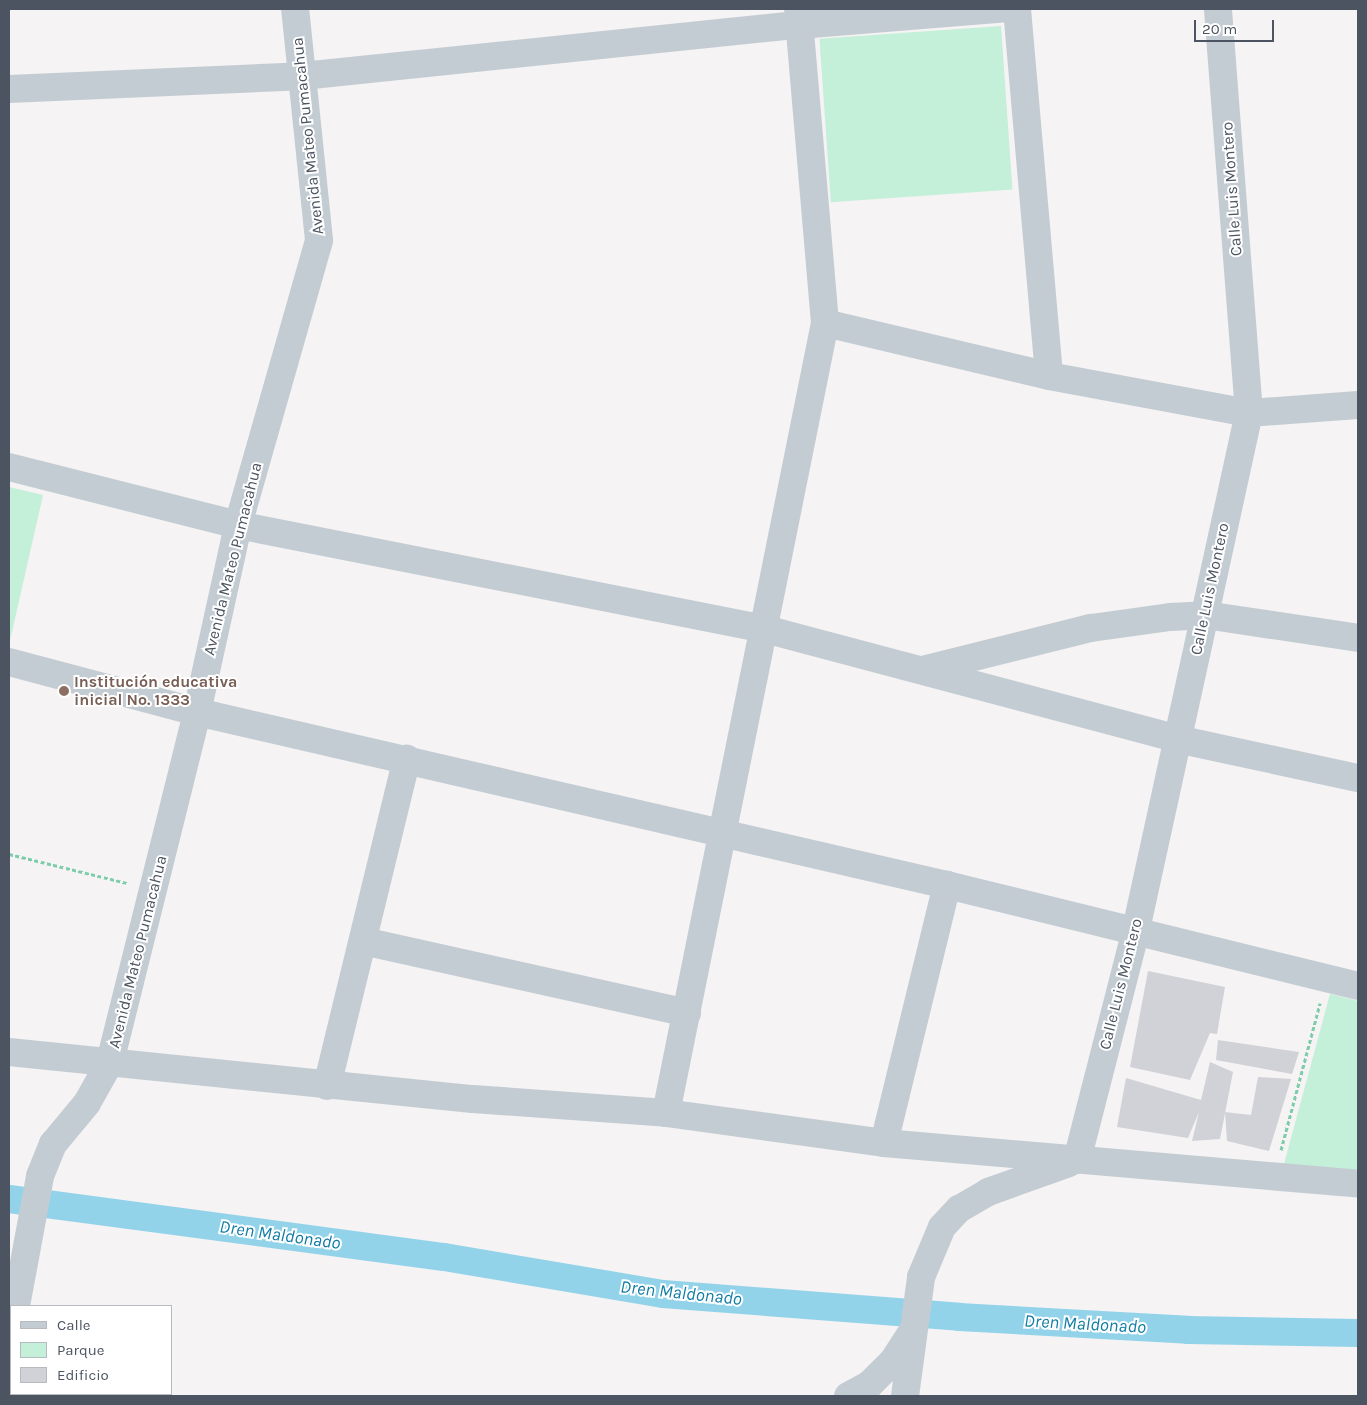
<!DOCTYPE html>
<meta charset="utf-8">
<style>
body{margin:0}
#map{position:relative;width:1367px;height:1405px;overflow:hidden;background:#f5f3f3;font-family:Karla,sans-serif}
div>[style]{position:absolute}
.green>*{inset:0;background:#c4efd8;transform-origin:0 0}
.canal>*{height:28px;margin:-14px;padding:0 14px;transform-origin:14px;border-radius:14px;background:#93d3ea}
.building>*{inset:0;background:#d0d2d7}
.path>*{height:3px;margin-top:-1.5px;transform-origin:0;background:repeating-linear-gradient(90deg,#7dcdaa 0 4px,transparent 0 6.5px)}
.minor>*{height:28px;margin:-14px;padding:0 14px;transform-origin:14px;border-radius:14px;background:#c4ccd3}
.dots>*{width:14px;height:14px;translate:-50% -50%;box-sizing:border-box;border:2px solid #fff;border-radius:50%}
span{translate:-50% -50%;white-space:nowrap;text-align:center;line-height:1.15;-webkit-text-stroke:4px #fff;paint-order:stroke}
.street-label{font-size:16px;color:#4b5460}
.education-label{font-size:16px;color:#785e54;font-weight:700}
.left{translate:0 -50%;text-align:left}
.water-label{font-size:18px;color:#117ca4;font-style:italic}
.frame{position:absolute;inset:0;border:10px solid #4b5460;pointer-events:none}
.legend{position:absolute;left:10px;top:1305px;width:162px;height:90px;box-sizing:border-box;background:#fff;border:1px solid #b7bbbf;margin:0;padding:6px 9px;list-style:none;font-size:15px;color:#4b5460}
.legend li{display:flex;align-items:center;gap:10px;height:25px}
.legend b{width:25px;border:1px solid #b7bbbf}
.scale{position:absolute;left:1194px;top:20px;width:80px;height:22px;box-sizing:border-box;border:2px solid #4b5460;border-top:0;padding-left:6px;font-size:15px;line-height:18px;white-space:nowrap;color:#4b5460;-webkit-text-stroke:4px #fff;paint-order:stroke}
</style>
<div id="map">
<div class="green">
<i style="left:1001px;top:26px;width:164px;height:182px;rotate:86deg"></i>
<i style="clip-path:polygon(9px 487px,43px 495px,9px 645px)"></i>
<i style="clip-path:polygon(1330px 994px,1358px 1001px,1358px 1171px,1284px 1164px)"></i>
</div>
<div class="canal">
<i style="left:9px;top:1199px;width:439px;rotate:7.6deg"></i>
<i style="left:444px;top:1257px;width:222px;rotate:9.6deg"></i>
<i style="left:663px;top:1294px;width:297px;rotate:4.4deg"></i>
<i style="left:959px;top:1317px;width:229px;rotate:3.2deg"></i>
<i style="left:1188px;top:1330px;width:170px;rotate:1deg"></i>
</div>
<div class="building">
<i style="clip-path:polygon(1148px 971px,1225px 987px,1217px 1034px,1210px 1033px,1190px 1080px,1130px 1067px)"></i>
<i style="clip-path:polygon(1218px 1040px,1299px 1052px,1292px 1074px,1216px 1060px)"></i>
<i style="clip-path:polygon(1210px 1062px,1233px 1072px,1220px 1139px,1192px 1141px,1199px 1112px,1188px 1138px,1117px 1127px,1126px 1078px,1201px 1100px)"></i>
<i style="clip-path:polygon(1258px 1077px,1291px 1079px,1269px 1151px,1227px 1141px,1225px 1112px,1251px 1115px)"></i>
</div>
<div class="path">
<i style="left:9px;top:854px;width:122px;rotate:13.8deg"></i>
<i style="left:1281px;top:1150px;width:152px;rotate:-75.1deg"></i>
</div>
<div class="minor">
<i style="left:1017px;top:9px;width:368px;rotate:85deg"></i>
<i style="left:9px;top:89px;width:293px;rotate:-2.5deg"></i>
<i style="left:302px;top:76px;width:500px;rotate:-5.9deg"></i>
<i style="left:799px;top:25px;width:201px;rotate:-4.6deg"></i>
<i style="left:825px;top:323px;width:230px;rotate:13.3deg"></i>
<i style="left:1049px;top:376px;width:203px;rotate:10.5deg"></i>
<i style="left:1249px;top:413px;width:109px;rotate:-4.2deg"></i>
<i style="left:9px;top:467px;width:236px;rotate:14.2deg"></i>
<i style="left:238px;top:525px;width:537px;rotate:11.16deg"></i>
<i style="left:765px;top:629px;width:426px;rotate:14.9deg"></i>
<i style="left:1177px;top:739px;width:185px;rotate:12.2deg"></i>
<i style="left:9px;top:662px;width:195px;rotate:14.9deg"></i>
<i style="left:197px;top:712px;width:770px;rotate:12.99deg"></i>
<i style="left:947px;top:885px;width:423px;rotate:13.8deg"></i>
<i style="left:922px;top:670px;width:174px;rotate:-14deg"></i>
<i style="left:1091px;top:628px;width:80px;rotate:-7.9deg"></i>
<i style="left:1170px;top:617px;width:35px;rotate:-3deg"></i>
<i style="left:1205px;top:615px;width:155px;rotate:8.5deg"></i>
<i style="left:363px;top:941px;width:332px;rotate:12.5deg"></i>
<i style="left:9px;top:1052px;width:466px;rotate:5.8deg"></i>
<i style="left:473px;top:1099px;width:194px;rotate:4.1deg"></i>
<i style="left:666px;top:1113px;width:220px;rotate:7.8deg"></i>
<i style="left:884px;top:1143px;width:476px;rotate:4.9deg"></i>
<i style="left:327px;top:1086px;width:337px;rotate:-76.3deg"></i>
<i style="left:666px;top:1113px;width:806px;rotate:-78.62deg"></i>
<i style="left:825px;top:323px;width:315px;rotate:-94.9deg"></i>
<i style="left:884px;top:1143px;width:266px;rotate:-76.3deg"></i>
<i style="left:1077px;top:1160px;width:233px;rotate:-75.6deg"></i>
<i style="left:1135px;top:934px;width:533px;rotate:-77.66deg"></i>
<i style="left:1249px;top:413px;width:405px;rotate:-94.4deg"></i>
<i style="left:16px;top:1306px;width:132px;rotate:-79.5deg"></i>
<i style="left:40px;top:1176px;width:35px;rotate:-68deg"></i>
<i style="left:53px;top:1144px;width:53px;rotate:-50.3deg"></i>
<i style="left:87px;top:1103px;width:47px;rotate:-60.7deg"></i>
<i style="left:110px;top:1062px;width:361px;rotate:-76deg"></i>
<i style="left:197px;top:712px;width:191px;rotate:-77.6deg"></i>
<i style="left:238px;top:525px;width:296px;rotate:-74.1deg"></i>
<i style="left:319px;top:240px;width:232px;rotate:-95.9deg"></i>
<i style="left:9px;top:1342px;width:13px;rotate:-81deg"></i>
<i style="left:9px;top:1378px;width:2px"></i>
<i style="left:118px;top:1394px;width:17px;rotate:7deg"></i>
<i style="left:848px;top:1396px;width:24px;rotate:-28deg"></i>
<i style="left:869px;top:1385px;width:34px;rotate:-45deg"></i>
<i style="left:893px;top:1361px;width:33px;rotate:-57deg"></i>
<i style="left:905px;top:1396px;width:120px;rotate:-82.3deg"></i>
<i style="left:921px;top:1277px;width:54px;rotate:-67.2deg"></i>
<i style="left:942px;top:1227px;width:25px;rotate:-47deg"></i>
<i style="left:959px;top:1209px;width:34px;rotate:-30deg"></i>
<i style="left:988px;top:1192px;width:86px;rotate:-19.7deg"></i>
</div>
<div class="dots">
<i style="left:64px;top:691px;background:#8d6e63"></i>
</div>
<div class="street-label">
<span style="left:308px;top:136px;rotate:-96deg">Avenida Mateo Pumacahua</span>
<span style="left:1232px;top:189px;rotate:-94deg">Calle Luis Montero</span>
<span style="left:233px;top:559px;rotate:-76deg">Avenida Mateo Pumacahua</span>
<span style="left:1210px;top:589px;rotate:-78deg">Calle Luis Montero</span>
<span style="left:138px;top:952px;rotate:-76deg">Avenida Mateo Pumacahua</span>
<span style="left:1121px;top:984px;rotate:-76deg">Calle Luis Montero</span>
</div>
<div class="education-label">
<span class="left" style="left:74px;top:691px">Institución educativa<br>inicial No. 1333</span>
</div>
<div class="water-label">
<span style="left:280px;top:1235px;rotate:8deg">Dren Maldonado</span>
<span style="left:681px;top:1293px;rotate:6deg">Dren Maldonado</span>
<span style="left:1085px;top:1324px;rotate:3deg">Dren Maldonado</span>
</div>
<div class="frame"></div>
<ul class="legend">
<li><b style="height:6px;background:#c4ccd3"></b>Calle</li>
<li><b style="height:14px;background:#c4efd8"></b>Parque</li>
<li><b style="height:14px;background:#d0d2d7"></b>Edificio</li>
</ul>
<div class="scale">20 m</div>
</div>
